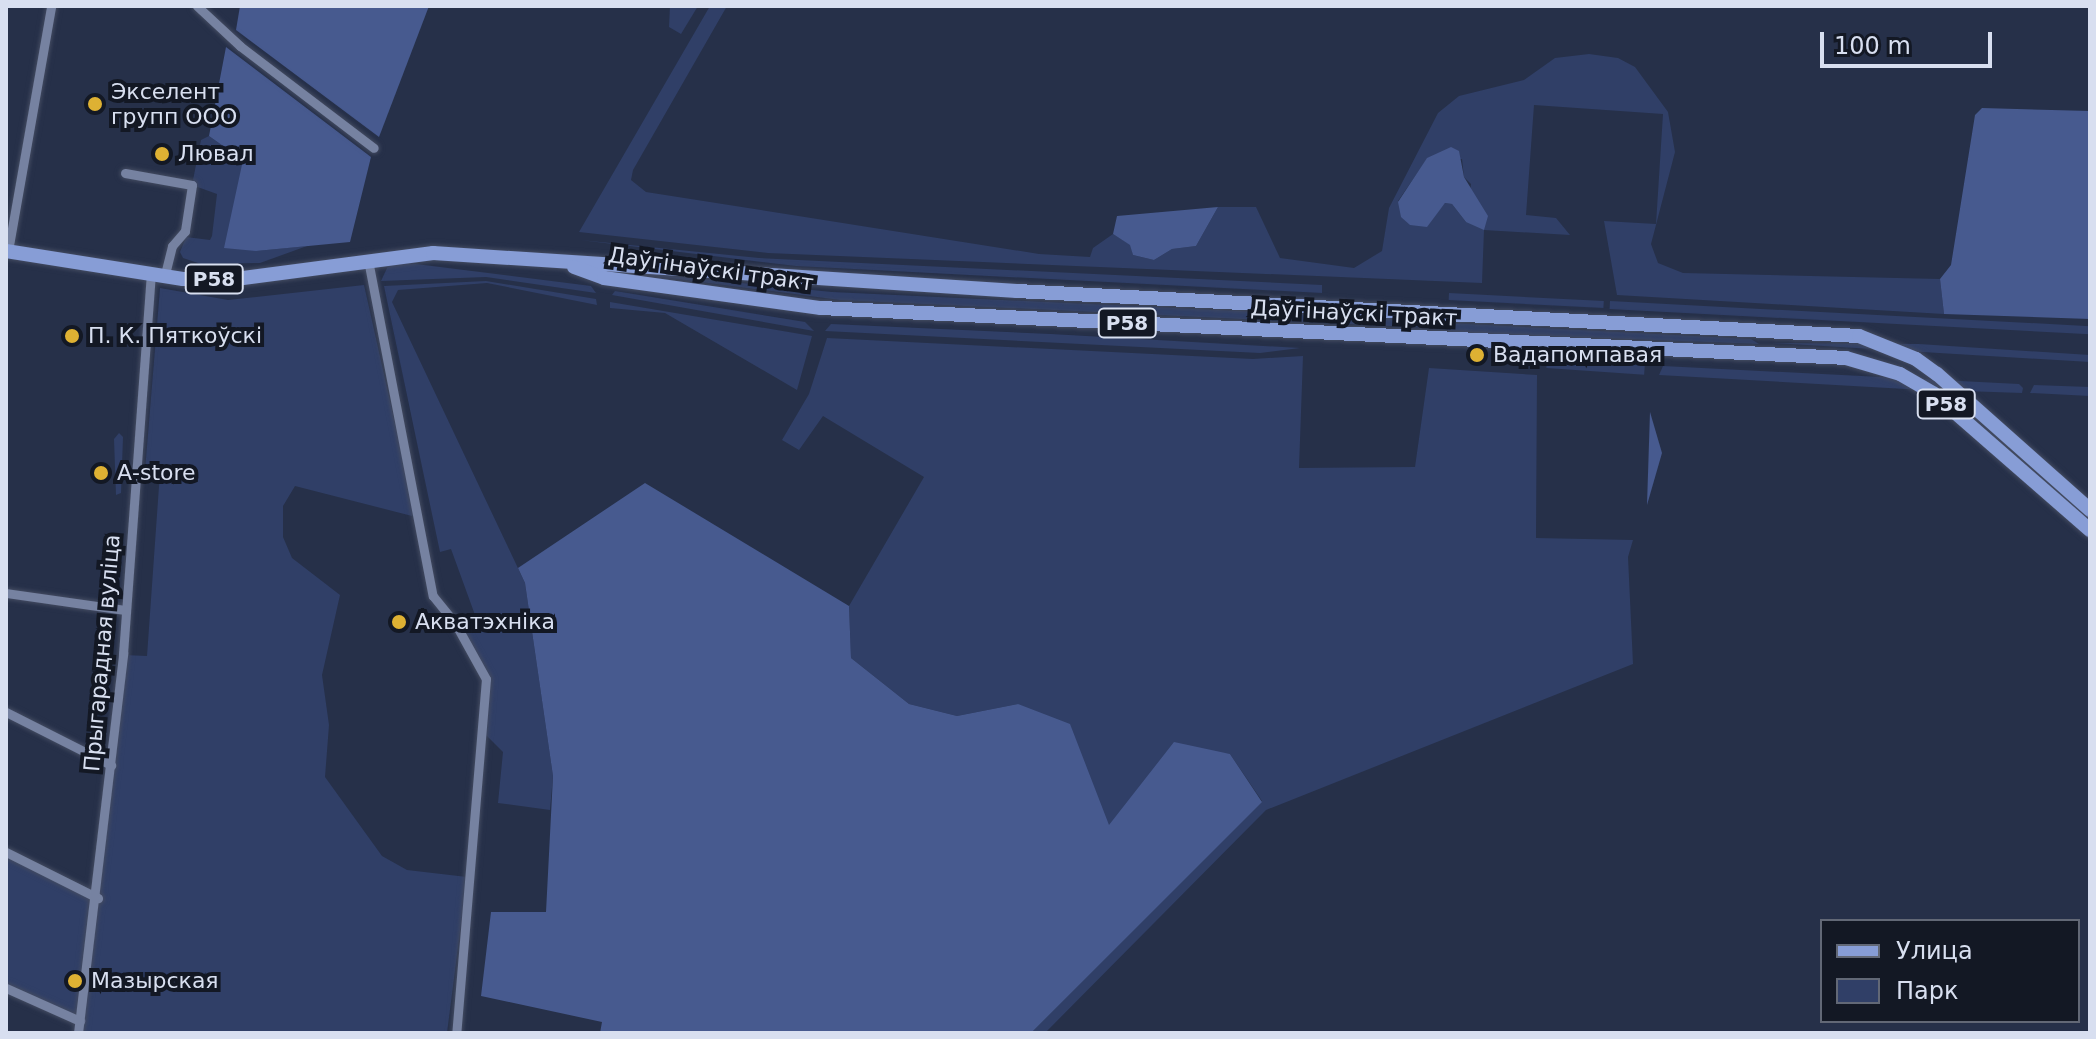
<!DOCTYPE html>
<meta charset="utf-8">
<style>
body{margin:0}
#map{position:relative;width:2096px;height:1039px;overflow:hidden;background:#263049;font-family:"DejaVu Sans",sans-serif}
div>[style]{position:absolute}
.green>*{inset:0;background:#303f67;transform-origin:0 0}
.forest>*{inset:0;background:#475a8f}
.roads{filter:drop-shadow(0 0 2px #434b61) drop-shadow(0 0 2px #434b61)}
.street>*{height:9px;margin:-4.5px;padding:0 4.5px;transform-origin:4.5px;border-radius:4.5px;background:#7682a1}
.primary>*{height:14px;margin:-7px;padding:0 7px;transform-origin:7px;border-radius:7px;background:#879dd6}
.dots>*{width:22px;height:22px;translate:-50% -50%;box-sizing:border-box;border:4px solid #131824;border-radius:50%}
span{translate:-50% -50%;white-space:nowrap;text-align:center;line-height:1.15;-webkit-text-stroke:8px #131824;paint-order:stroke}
.shield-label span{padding:2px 6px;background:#131824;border:2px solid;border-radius:6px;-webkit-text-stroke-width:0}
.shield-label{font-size:20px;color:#d8dff0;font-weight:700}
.poi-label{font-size:22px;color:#d8dff0}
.left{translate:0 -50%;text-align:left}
.street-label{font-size:22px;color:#d8dff0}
.frame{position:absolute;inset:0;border:8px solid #d8dff0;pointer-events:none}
.legend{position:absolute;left:1820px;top:919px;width:260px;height:104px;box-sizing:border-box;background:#131824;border:2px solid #626876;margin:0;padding:10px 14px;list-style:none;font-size:24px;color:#d8dff0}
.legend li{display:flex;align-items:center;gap:16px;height:40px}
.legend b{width:40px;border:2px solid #626876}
.scale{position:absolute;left:1820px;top:32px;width:172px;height:36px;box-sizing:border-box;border:4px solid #d8dff0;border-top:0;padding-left:10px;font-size:24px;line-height:28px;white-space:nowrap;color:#d8dff0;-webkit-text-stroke:6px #131824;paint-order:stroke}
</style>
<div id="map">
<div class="green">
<i style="clip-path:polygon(670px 6px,698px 6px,681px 34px,669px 27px)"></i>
<i style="clip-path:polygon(evenodd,710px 6px,727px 6px,633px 170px,631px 180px,646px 192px,1039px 254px,1090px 257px,1093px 248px,1113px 234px,1131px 245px,1133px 255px,1154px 260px,1172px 249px,1196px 246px,1218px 207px,1256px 207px,1280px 258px,1354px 268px,1382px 251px,1389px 208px,1438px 113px,1459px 96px,1524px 80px,1555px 58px,1589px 54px,1618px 58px,1635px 67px,1668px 112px,1675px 152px,1651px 244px,1658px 263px,1683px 273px,1940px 279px,1944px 314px,1617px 295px,1604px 221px,1656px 224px,1663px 114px,1534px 105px,1526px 215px,1556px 218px,1570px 235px,1484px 230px,1482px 283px,768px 253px,579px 232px,710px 6px,1427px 159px,1462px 159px,1464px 177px,1471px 184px,1466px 222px,1452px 204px,1445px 203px,1435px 215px,1398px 201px,1427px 159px)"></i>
<i style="clip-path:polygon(209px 136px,243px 160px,256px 251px,307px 246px,260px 263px,201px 264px,183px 258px,180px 252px,186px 237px,210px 240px,212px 236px,217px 194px,192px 185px,201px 140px)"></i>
<i style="clip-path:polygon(580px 240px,759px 258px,1322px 285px,1322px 293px,796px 266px)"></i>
<i style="clip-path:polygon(408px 263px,591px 286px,596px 293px,486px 277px,381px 281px,388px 266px)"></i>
<i style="clip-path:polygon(609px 270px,832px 292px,1432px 320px,1433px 328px,840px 300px)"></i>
<i style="clip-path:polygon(486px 281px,596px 299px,597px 305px,487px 283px,398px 290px,392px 302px,525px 583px,553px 776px,550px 810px,498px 803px,503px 752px,480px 729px,486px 679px,455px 623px,475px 615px,451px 549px,440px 552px,384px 286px)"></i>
<i style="clip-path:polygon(364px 285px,416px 517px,295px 486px,283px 506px,283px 537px,292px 558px,340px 595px,322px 675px,329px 725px,325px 777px,382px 856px,407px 870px,467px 877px,447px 1033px,80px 1033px,124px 655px,147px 656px,160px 472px,145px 471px,160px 288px,228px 300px)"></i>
<i style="clip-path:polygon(615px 291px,805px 322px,814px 331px,612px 295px)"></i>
<i style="left:1449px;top:293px;width:155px;height:7px;rotate:3deg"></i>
<i style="left:1610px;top:301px;width:481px;height:8px;rotate:3deg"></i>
<i style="clip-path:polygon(610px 302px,812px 336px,797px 390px,665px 313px,610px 308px)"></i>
<i style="clip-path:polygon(1448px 323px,1751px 339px,1759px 344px,1448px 332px)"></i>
<i style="clip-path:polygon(831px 324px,1051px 334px,1300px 348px,1260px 353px,825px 331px)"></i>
<i style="clip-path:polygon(827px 338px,1253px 359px,1303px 356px,1299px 468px,1415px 467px,1429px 368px,1537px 375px,1536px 538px,1633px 540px,1628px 557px,1633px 664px,1266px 810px,1045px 1033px,1031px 1033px,1262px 801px,1230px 754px,1210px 752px,1109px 826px,1018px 704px,957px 716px,909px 704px,851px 658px,849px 606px,924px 477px,823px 416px,799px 450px,782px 440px,809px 394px)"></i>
<i style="clip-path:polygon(1772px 343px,1919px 344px,2090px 355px,2090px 362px)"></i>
<i style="left:1547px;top:359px;width:98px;height:9px;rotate:4deg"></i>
<i style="clip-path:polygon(1663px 366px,2019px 384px,2023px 388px,2022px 393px,1906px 389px,1659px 375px)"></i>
<i style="clip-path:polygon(2034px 385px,2090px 387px,2090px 396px,2030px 393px)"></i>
<i style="clip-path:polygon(119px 433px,123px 437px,121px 493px,116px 495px,114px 439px)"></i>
<i style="clip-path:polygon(6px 852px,98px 898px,80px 1021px,6px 988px)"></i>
</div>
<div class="forest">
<i style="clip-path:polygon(240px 6px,429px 6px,379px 137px,236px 30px)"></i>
<i style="clip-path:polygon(226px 47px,371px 157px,350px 242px,256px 251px,224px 248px,243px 160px,209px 136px)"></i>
<i style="clip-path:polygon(1982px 108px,2090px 111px,2090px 319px,1944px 314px,1940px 279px,1951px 265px,1975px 115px)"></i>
<i style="clip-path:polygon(1451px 147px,1459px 151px,1464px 177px,1488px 216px,1484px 230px,1466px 222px,1452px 204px,1445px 203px,1427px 227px,1410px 225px,1401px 217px,1398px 202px,1427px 158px)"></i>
<i style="clip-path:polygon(1218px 207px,1196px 246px,1172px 249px,1154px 260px,1133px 255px,1130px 245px,1113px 234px,1117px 216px)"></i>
<i style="clip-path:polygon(1650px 412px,1662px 453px,1647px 505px)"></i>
<i style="clip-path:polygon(645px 483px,849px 606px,851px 658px,909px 704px,957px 716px,1018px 704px,1070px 724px,1109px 825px,1174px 742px,1230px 754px,1262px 802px,1031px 1033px,600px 1033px,602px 1022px,481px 996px,491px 912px,546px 912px,553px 776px,525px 583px,518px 568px)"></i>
</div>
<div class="roads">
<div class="street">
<i style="left:197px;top:6px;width:59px;rotate:42.9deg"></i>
<i style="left:240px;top:46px;width:168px;rotate:37.3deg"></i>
<i style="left:125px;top:173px;width:68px;rotate:10.2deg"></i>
<i style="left:192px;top:185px;width:47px;rotate:98.7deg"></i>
<i style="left:185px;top:231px;width:20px;rotate:131deg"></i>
<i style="left:172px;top:246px;width:32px;rotate:104deg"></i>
<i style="left:8px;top:251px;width:249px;rotate:-80deg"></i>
<i style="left:368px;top:260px;width:342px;rotate:79.1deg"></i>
<i style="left:433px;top:596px;width:35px;rotate:51deg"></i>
<i style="left:455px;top:623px;width:64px;rotate:61deg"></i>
<i style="left:486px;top:679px;width:355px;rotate:94.8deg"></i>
<i style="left:6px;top:593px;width:121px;rotate:8.1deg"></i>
<i style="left:6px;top:712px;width:118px;rotate:26.8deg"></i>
<i style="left:6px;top:852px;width:103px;rotate:26.6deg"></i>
<i style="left:6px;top:988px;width:81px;rotate:24deg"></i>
<i style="left:78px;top:1033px;width:382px;rotate:-83.2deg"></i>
<i style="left:123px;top:654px;width:380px;rotate:-85.8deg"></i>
</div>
<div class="primary">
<i style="left:6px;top:251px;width:179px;rotate:9deg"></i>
<i style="left:183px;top:279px;width:45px;rotate:1.3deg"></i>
<i style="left:228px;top:280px;width:207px;rotate:-7.5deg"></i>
<i style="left:433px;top:253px;width:585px;rotate:3.72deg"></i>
<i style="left:1017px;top:291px;width:843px;rotate:3.06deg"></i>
<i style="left:1859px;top:336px;width:61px;rotate:22deg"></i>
<i style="left:1916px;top:359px;width:26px;rotate:36deg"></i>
<i style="left:1937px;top:374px;width:205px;rotate:41.6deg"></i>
<i style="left:574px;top:267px;width:32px;rotate:20deg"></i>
<i style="left:604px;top:278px;width:219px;rotate:7.9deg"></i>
<i style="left:821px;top:308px;width:1026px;rotate:2.79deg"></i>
<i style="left:1846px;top:358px;width:56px;rotate:16.5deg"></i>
<i style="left:1900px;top:374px;width:39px;rotate:30deg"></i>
<i style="left:1934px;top:394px;width:207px;rotate:41.1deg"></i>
</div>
</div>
<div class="dots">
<i style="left:95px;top:104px;background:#deb133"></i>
<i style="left:162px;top:154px;background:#deb133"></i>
<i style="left:72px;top:336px;background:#deb133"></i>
<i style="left:1477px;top:355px;background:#deb133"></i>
<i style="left:101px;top:473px;background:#deb133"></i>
<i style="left:399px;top:622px;background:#deb133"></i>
<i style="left:75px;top:981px;background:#deb133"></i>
</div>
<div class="shield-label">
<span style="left:214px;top:279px">Р58</span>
<span style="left:1127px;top:323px">Р58</span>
<span style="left:1946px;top:404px">Р58</span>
</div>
<div class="poi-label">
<span class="left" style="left:111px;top:104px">Экселент<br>групп ООО</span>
<span class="left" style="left:178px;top:154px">Лювал</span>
<span class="left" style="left:88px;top:336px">П. К. Пяткоўскі</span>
<span class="left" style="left:1493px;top:355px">Вадапомпавая</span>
<span class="left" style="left:117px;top:473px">А-store</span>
<span class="left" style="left:415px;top:622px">Акватэхніка</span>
<span class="left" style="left:91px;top:981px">Мазырская</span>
</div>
<div class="street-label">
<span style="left:711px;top:269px;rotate:8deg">Даўгінаўскі тракт</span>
<span style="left:1354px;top:313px;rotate:3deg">Даўгінаўскі тракт</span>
<span style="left:102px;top:653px;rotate:-85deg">Прыгарадная вуліца</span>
</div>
<div class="frame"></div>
<ul class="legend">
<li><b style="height:10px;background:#879dd6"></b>Улица</li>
<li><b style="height:22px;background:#303f67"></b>Парк</li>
</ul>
<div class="scale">100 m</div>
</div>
